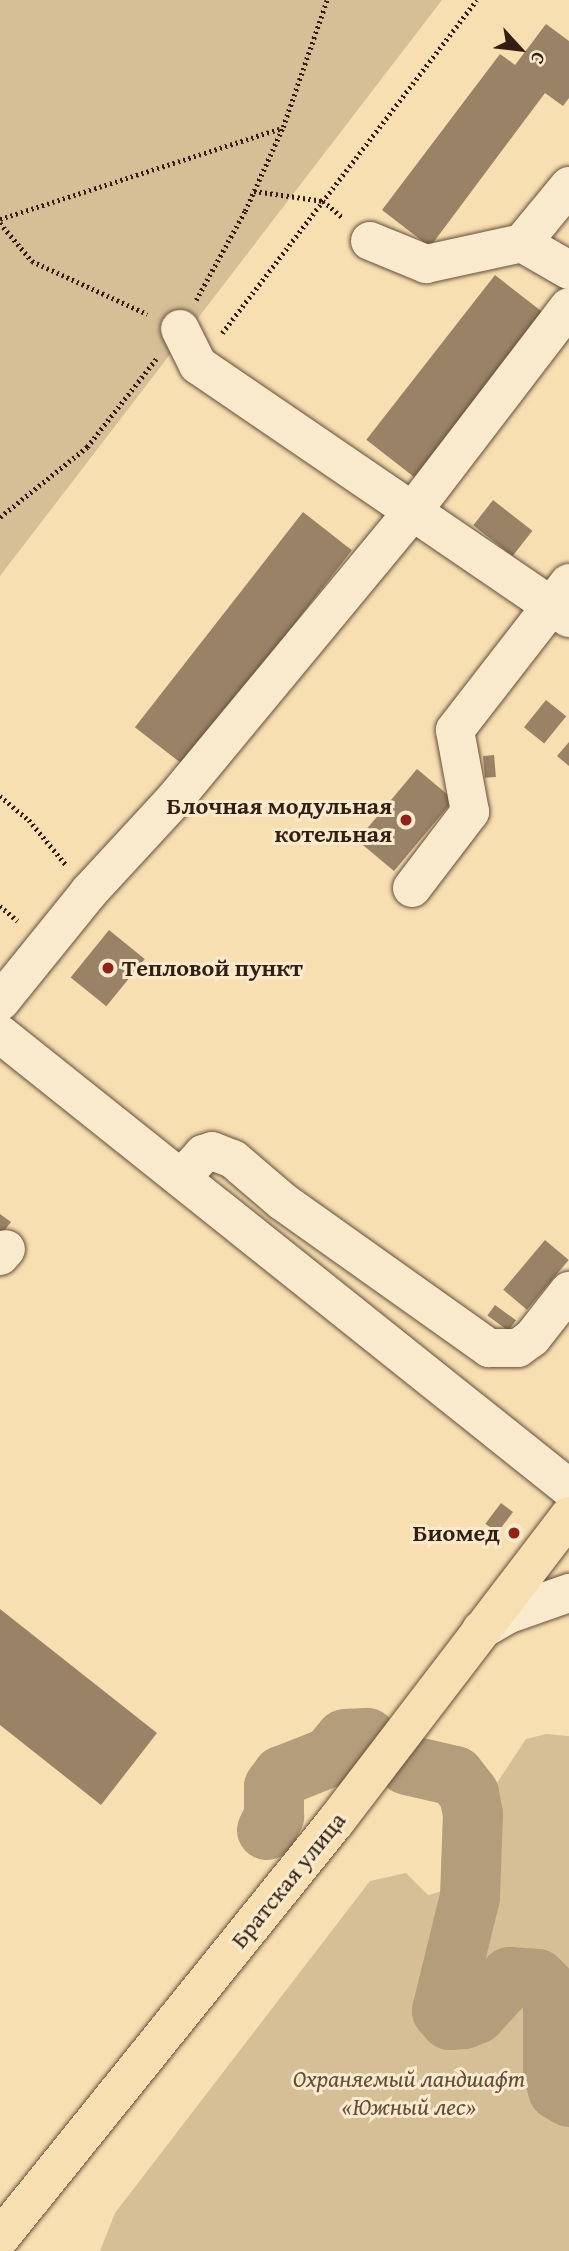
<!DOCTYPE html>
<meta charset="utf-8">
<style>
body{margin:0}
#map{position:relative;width:569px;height:2251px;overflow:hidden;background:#f7dfb2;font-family:"Gentium Book Plus",serif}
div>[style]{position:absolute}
.green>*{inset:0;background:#d6be97}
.river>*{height:60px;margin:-30px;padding:0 30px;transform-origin:30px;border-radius:30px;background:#b49d7b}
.building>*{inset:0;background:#998265;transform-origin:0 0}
.path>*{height:4.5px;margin-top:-2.25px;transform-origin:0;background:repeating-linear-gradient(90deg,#331e11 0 2px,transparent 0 5.5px)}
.roads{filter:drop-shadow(0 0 2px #644e39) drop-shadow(0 0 2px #644e39)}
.minor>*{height:38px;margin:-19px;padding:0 19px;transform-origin:19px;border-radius:19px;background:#faeacd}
.major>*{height:38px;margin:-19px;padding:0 19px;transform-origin:19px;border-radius:19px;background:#f7dfb2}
.dots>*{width:19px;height:19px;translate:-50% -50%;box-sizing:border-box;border:4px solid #faeacd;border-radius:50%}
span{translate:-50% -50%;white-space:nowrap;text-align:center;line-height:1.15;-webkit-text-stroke:6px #faeacd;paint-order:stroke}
.poi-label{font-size:24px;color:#331e11;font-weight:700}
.right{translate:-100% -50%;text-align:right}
.left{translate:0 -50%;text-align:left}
.street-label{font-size:24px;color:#331e11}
.park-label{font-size:24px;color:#644e39;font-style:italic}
.north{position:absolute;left:485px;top:14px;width:70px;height:70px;-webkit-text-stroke:5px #faeacd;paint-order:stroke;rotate:117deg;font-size:19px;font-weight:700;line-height:28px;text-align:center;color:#331e11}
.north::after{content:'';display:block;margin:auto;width:24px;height:32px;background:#331e11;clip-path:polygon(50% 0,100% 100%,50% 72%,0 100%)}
</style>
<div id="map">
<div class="green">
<i style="clip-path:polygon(0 0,442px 0,0 576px)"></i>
<i style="clip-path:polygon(546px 1734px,569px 1736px,569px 2251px,100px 2251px,115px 2213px,370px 1881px,406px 1873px,428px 1895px,449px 1889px,467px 1866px,487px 1798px,526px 1739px)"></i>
</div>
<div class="river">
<i style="left:407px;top:1765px;width:49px;rotate:12.9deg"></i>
<i style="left:455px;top:1776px;width:23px;rotate:52deg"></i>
<i style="left:469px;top:1794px;width:20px;rotate:79deg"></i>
<i style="left:473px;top:1814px;width:83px;rotate:92.1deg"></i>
<i style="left:470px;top:1897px;width:117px;rotate:103.8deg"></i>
<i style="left:442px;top:2011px;width:12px;rotate:48deg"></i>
<i style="left:450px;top:2020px;width:14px;rotate:-4deg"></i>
<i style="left:464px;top:2019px;width:13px;rotate:-23deg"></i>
<i style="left:476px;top:2014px;width:50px;rotate:-47.4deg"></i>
<i style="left:510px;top:1977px;width:27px;rotate:4deg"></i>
<i style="left:537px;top:1979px;width:23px;rotate:45deg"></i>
<i style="left:553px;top:1995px;width:76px;rotate:90deg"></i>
<i style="left:553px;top:2071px;width:20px;rotate:75deg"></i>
<i style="left:558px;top:2090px;width:13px;rotate:32deg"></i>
<i style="left:267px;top:1830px;width:16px;rotate:-63deg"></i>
<i style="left:274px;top:1816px;width:29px;rotate:-90deg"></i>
<i style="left:274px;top:1787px;width:14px;rotate:-54deg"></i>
<i style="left:282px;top:1776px;width:52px;rotate:-21.6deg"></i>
<i style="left:330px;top:1757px;width:23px;rotate:-50deg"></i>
<i style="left:345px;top:1739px;width:22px;rotate:-3deg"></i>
</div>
<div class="building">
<i style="clip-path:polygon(546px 24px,569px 41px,569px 98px,563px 106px,545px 93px,430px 247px,382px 210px,500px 54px,515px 65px)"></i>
<i style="left:495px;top:275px;width:61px;height:209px;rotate:38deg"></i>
<i style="left:493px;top:500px;width:50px;height:32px;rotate:38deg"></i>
<i style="left:303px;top:512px;width:62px;height:273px;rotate:38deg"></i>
<i style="left:546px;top:700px;width:26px;height:35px;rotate:39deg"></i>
<i style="clip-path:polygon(569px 742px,569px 766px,557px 756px)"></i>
<i style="left:494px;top:755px;width:22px;height:11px;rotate:85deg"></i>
<i style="left:417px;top:769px;width:48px;height:93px;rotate:40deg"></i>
<i style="left:109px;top:930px;width:46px;height:61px;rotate:39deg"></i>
<i style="clip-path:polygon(0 1214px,11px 1222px,0 1236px)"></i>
<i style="left:545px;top:1240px;width:31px;height:65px;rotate:40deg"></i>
<i style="left:495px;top:1305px;width:26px;height:13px;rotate:36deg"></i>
<i style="left:501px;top:1503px;width:15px;height:26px;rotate:37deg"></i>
<i style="clip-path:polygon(0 1609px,157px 1733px,101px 1805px,0 1725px)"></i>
</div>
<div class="path">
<i style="left:254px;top:191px;width:70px;rotate:8.2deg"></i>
<i style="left:323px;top:201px;width:26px;rotate:40deg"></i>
<i style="left:0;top:219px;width:296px;rotate:-17.9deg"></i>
<i style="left:0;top:223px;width:50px;rotate:49.9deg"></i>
<i style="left:32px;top:261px;width:127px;rotate:24.7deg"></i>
<i style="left:196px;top:300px;width:102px;rotate:-61.2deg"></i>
<i style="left:245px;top:211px;width:92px;rotate:-65.7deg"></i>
<i style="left:283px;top:127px;width:134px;rotate:-70.9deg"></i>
<i style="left:222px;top:333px;width:419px;rotate:-52.6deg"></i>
<i style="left:0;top:517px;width:112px;rotate:-38.8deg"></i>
<i style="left:87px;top:447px;width:112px;rotate:-51.9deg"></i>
<i style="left:0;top:796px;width:38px;rotate:40deg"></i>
<i style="left:29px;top:820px;width:60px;rotate:50.4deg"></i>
<i style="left:0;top:906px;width:23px;rotate:40deg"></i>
</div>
<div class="roads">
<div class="minor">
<i style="left:569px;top:186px;width:74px;rotate:129.5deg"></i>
<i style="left:522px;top:243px;width:54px;rotate:29.9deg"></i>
<i style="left:370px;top:241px;width:61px;rotate:22.3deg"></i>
<i style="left:426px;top:264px;width:98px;rotate:-12.3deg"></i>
<i style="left:180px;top:329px;width:40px;rotate:63.4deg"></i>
<i style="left:198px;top:365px;width:449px;rotate:34.3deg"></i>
<i style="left:412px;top:888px;width:96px;rotate:-52.7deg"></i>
<i style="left:470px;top:812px;width:83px;rotate:-100.4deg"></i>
<i style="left:455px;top:730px;width:186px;rotate:-52.2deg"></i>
<i style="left:0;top:1002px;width:141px;rotate:-51deg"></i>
<i style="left:89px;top:892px;width:125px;rotate:-47.3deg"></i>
<i style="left:174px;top:800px;width:374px;rotate:-50.4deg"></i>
<i style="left:412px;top:512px;width:258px;rotate:-52.6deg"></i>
<i style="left:0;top:1034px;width:728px;rotate:38.59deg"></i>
<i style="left:181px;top:1178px;width:33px;rotate:-47deg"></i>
<i style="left:203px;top:1154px;width:9px;rotate:-18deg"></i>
<i style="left:212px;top:1151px;width:22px;rotate:21deg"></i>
<i style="left:233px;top:1159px;width:65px;rotate:40.6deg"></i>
<i style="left:282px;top:1201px;width:254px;rotate:35.4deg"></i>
<i style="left:489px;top:1348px;width:29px"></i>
<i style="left:518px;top:1348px;width:17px;rotate:-36deg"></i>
<i style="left:532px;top:1338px;width:60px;rotate:-51.8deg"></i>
<i style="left:0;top:1256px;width:9px;rotate:-49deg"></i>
<i style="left:481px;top:1630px;width:32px;rotate:-30deg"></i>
<i style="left:509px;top:1614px;width:64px;rotate:-19.3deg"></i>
</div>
<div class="major">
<i style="left:0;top:2238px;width:536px;rotate:-51.14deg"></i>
<i style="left:336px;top:1821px;width:384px;rotate:-52.6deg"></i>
</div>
</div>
<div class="dots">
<i style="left:406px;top:820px;background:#8f2418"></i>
<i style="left:108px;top:968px;background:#8f2418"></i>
<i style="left:514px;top:1533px;background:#8f2418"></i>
</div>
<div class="poi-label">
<span class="right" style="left:392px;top:820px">Блочная модульная<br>котельная</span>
<span class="left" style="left:122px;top:968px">Тепловой пункт</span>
<span class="right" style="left:500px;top:1533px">Биомед</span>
</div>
<div class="street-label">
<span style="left:288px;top:1880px;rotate:-51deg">Братская улица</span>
</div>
<div class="park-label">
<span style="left:409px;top:2093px">Охраняемый ландшафт<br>«Южный лес»</span>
</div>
<div class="north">С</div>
</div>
